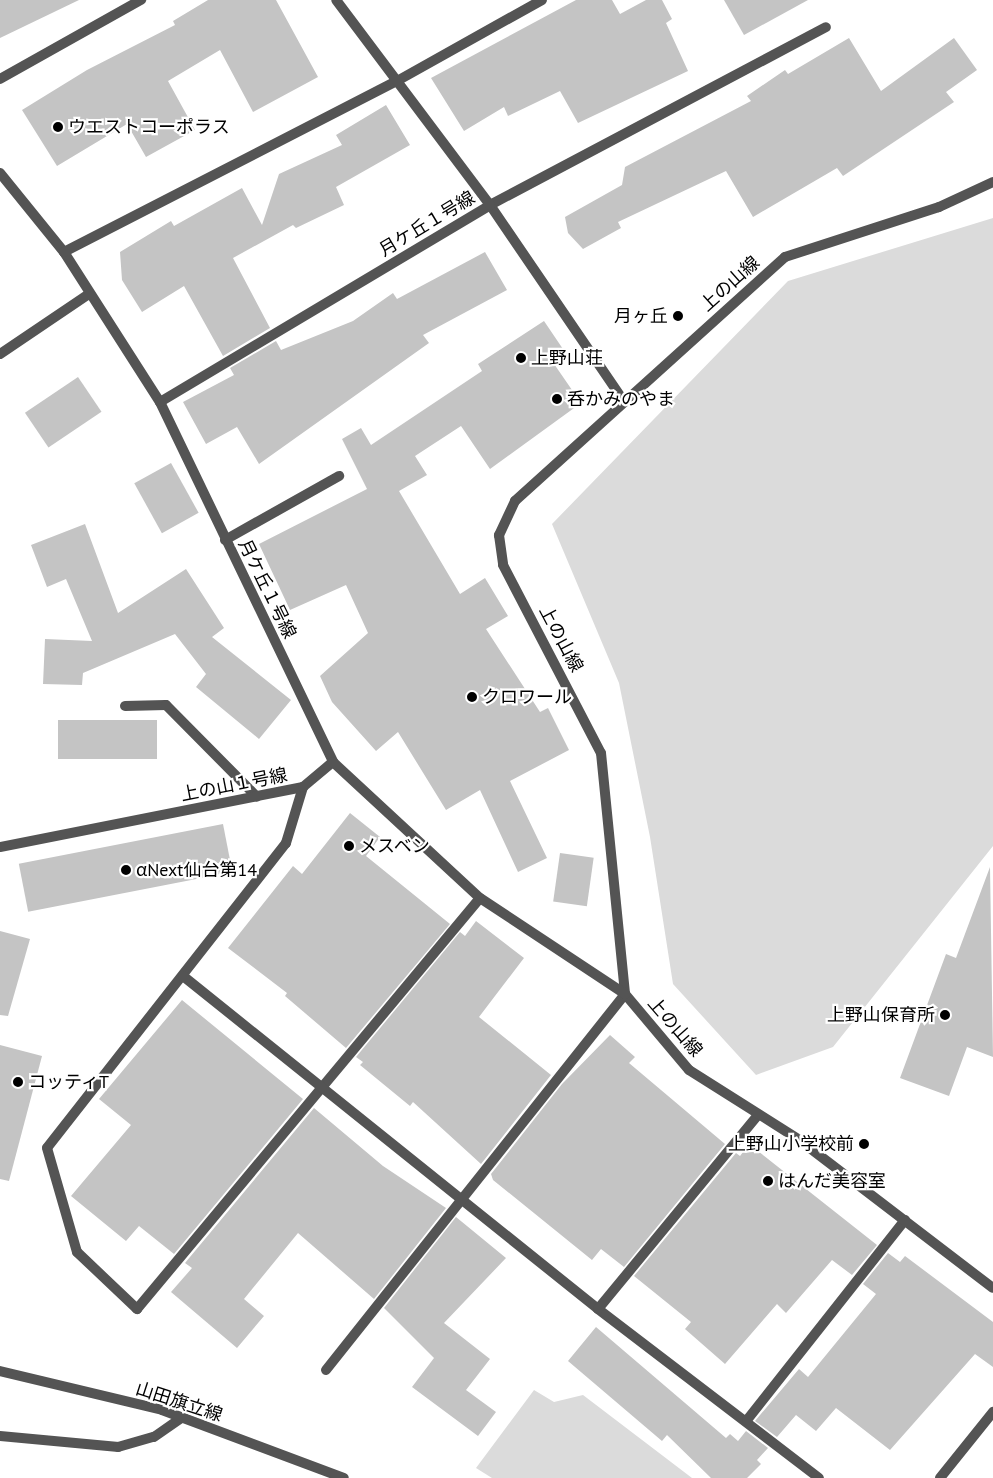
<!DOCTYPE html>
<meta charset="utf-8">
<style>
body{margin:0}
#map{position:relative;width:993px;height:1478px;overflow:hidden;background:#fff;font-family:"PT Sans","Noto Sans JP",sans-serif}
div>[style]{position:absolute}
.green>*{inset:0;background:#dbdbdb}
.building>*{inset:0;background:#c4c4c4;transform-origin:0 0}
.service>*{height:10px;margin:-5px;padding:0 5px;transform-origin:5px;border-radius:5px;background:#545454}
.minor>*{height:10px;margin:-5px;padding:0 5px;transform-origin:5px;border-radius:5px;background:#545454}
.tertiary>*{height:10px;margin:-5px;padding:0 5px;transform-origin:5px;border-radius:5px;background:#545454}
.dots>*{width:14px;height:14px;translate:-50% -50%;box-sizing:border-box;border:2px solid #fff;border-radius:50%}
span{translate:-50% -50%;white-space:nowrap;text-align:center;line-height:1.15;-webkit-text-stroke:4.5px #fff;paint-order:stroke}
.poi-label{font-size:18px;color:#000}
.left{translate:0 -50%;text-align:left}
.right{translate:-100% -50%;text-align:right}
.street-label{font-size:18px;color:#000}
</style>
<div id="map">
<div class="green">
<i style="clip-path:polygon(993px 218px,993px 846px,833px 1047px,756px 1075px,673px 984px,650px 837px,619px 683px,552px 524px,788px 281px)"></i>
<i style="clip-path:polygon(534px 1390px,554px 1402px,583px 1395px,692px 1478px,492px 1478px,476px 1468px)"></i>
</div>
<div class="building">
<i style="clip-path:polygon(0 0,79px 0,0 38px)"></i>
<i style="clip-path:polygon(208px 0,276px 0,318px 77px,253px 112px,220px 50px,168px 81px,195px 130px,146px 157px,127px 124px,57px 166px,22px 110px,87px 70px,175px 25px,173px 21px)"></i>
<i style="clip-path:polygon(576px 0,612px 0,620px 14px,646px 0,662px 0,672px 19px,666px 23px,688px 71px,578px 123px,560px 91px,508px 116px,504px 107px,464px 131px,431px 78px)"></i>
<i style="clip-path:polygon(724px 0,808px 0,744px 35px)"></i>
<i style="clip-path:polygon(849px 38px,881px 91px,954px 38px,977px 70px,946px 92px,954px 102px,843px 176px,837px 168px,753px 217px,726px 171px,618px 222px,621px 228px,583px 249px,568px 233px,565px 217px,622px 185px,625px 167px,751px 101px,747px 96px,785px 70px,788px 74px)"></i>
<i style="clip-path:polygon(386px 105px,410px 145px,336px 187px,344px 205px,296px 228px,293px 225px,233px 258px,270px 328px,223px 356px,184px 286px,142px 312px,122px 280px,120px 252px,171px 221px,174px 226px,242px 188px,262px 225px,279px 174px,342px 145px,336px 135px)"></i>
<i style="clip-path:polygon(485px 252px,507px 290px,423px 335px,429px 343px,259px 464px,237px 427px,206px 444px,183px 402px,234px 375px,230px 368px,276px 341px,281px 350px,353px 321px,393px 293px,397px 299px)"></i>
<i style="clip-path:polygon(544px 321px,565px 352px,552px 361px,581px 403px,490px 469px,461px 426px,415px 456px,427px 475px,399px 491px,460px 594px,485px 578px,508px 616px,486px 629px,540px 712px,548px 708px,569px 750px,510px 781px,547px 858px,518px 872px,480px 790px,446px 810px,398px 732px,376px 751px,332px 702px,320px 676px,368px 633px,346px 585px,290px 610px,259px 544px,367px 489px,342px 439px,361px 428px,371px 445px,482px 371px,478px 364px)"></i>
<i style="left:78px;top:377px;width:42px;height:64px;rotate:56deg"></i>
<i style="left:171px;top:463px;width:57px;height:42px;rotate:61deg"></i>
<i style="clip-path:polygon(85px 524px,118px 613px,186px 569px,224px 628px,212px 637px,291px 700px,259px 739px,196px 687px,206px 674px,175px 634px,83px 673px,82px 685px,43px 684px,45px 639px,92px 641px,66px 579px,47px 587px,31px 545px)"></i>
<i style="left:58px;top:720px;width:99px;height:39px"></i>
<i style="clip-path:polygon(350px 813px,380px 837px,366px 856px,450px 924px,346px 1048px,285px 996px,287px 993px,228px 948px,293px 866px,302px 874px)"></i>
<i style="left:223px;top:824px;width:49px;height:208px;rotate:79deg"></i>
<i style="left:560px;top:853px;width:34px;height:49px;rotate:8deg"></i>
<i style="clip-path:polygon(990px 867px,993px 1057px,967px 1047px,949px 1096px,900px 1078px,946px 954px,956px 958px)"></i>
<i style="clip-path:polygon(476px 921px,524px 958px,479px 1017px,551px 1075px,481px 1164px,413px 1102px,410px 1106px,360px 1065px,363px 1062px,356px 1057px,460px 932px,465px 936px)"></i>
<i style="clip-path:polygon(0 931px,30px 939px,8px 1016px,0 1015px)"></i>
<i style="clip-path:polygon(182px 1000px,303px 1099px,174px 1254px,139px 1226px,126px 1241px,71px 1196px,131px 1125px,99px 1099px)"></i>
<i style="clip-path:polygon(610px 1035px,635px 1057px,629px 1063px,725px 1144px,624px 1267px,601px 1249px,592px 1260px,493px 1180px,491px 1174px,562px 1084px)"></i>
<i style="clip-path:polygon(0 1045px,42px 1056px,9px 1181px,0 1179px)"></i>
<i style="clip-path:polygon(314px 1108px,383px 1166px,446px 1208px,374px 1299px,298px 1233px,244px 1299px,264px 1316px,237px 1348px,171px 1292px,192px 1268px,185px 1263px)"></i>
<i style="clip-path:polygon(749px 1144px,877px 1245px,852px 1275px,832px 1260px,786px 1313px,777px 1304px,725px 1364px,685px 1329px,691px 1322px,634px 1276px,736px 1153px,740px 1156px)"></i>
<i style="clip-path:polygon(456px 1217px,506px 1258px,444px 1323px,490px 1359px,466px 1390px,496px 1412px,478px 1436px,412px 1387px,434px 1358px,384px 1308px)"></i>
<i style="clip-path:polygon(888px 1253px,900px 1262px,905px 1256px,993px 1322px,993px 1367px,975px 1354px,890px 1450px,836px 1408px,816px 1431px,796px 1415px,777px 1437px,755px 1421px,799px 1369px,808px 1377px,876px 1294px,863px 1284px)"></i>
<i style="clip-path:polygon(596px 1327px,726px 1438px,730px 1434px,738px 1441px,746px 1431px,768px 1448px,757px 1460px,761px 1464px,747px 1478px,711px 1478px,667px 1435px,662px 1441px,568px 1361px)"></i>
</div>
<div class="service">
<i style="left:0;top:354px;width:107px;rotate:-34deg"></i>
<i style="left:225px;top:540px;width:131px;rotate:-29.3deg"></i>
<i style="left:125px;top:706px;width:41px;rotate:-1.4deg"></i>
<i style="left:166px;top:705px;width:129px;rotate:45.3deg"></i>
</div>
<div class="minor">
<i style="left:0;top:79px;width:162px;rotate:-29.3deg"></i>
<i style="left:0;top:173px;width:102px;rotate:51deg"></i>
<i style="left:64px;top:252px;width:178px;rotate:57.4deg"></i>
<i style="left:160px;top:402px;width:399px;rotate:64.3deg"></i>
<i style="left:64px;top:252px;width:374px;rotate:-27.2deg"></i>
<i style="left:397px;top:81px;width:166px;rotate:-29.2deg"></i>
<i style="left:623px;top:400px;width:236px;rotate:-124.3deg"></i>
<i style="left:490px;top:205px;width:380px;rotate:-27.9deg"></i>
<i style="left:160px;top:402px;width:384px;rotate:-30.8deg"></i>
<i style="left:490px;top:205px;width:256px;rotate:-126.9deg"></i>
<i style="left:303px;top:787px;width:59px;rotate:106.9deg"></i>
<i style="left:286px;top:843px;width:387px;rotate:128.1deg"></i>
<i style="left:47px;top:1148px;width:108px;rotate:73.9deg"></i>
<i style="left:77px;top:1252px;width:83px;rotate:43.5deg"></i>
<i style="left:137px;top:1309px;width:535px;rotate:-50.15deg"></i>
<i style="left:183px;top:976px;width:532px;rotate:38.74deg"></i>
<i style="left:598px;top:1309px;width:278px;rotate:37.4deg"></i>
<i style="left:598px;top:1309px;width:250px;rotate:-50.5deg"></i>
<i style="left:326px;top:1370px;width:480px;rotate:-51.5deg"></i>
<i style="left:747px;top:1420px;width:255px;rotate:-51.7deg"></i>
<i style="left:0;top:1436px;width:119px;rotate:5.3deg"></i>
<i style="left:118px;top:1447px;width:37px;rotate:-16deg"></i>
<i style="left:154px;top:1437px;width:33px;rotate:-35deg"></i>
<i style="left:940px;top:1478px;width:85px;rotate:-51.2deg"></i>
</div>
<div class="tertiary">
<i style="left:993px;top:182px;width:60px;rotate:155.2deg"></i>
<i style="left:939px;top:207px;width:162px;rotate:162deg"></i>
<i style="left:785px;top:257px;width:364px;rotate:137.9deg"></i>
<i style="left:515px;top:501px;width:38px;rotate:115deg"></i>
<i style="left:499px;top:535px;width:30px;rotate:82deg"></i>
<i style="left:503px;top:565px;width:212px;rotate:62.5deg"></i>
<i style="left:601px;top:753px;width:242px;rotate:84.3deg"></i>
<i style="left:625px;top:994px;width:99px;rotate:49.9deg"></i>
<i style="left:689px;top:1070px;width:129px;rotate:32.3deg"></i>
<i style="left:798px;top:1139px;width:245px;rotate:37.4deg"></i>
<i style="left:0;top:847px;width:309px;rotate:-11.2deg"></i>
<i style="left:303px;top:787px;width:39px;rotate:-40deg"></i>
<i style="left:333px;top:762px;width:200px;rotate:42.8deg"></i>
<i style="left:480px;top:898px;width:174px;rotate:33.5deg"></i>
<i style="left:0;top:1371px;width:167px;rotate:13.5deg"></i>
<i style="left:162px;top:1410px;width:194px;rotate:20.5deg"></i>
</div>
<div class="dots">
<i style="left:58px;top:127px;background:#000"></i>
<i style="left:678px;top:316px;background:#000"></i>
<i style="left:521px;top:358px;background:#000"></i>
<i style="left:557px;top:399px;background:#000"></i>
<i style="left:472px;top:697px;background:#000"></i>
<i style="left:349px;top:846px;background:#000"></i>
<i style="left:126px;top:870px;background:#000"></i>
<i style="left:945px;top:1015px;background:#000"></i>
<i style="left:18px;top:1082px;background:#000"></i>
<i style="left:864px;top:1144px;background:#000"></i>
<i style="left:768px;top:1181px;background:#000"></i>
</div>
<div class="poi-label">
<span class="left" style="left:68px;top:127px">ウエストコーポラス</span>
<span class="right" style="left:668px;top:316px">月ヶ丘</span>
<span class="left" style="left:531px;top:358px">上野山荘</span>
<span class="left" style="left:567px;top:399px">呑かみのやま</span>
<span class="left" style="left:482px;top:697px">クロワール</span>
<span class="left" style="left:359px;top:846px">メスベン</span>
<span class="left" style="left:136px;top:870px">αNext仙台第14</span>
<span class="right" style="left:935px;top:1015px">上野山保育所</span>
<span class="left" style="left:28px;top:1082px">コッティT</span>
<span class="right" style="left:854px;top:1144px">上野山小学校前</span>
<span class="left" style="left:778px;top:1181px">はんだ美容室</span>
</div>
<div class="street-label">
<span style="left:427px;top:224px;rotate:-31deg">月ケ丘１号線</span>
<span style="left:730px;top:284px;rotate:-42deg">上の山線</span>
<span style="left:267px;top:589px;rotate:64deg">月ケ丘１号線</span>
<span style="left:561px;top:639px;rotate:62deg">上の山線</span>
<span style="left:234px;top:785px;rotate:-11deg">上の山１号線</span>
<span style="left:675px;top:1027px;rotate:49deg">上の山線</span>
<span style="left:179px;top:1402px;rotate:18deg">山田旗立線</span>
</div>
</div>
